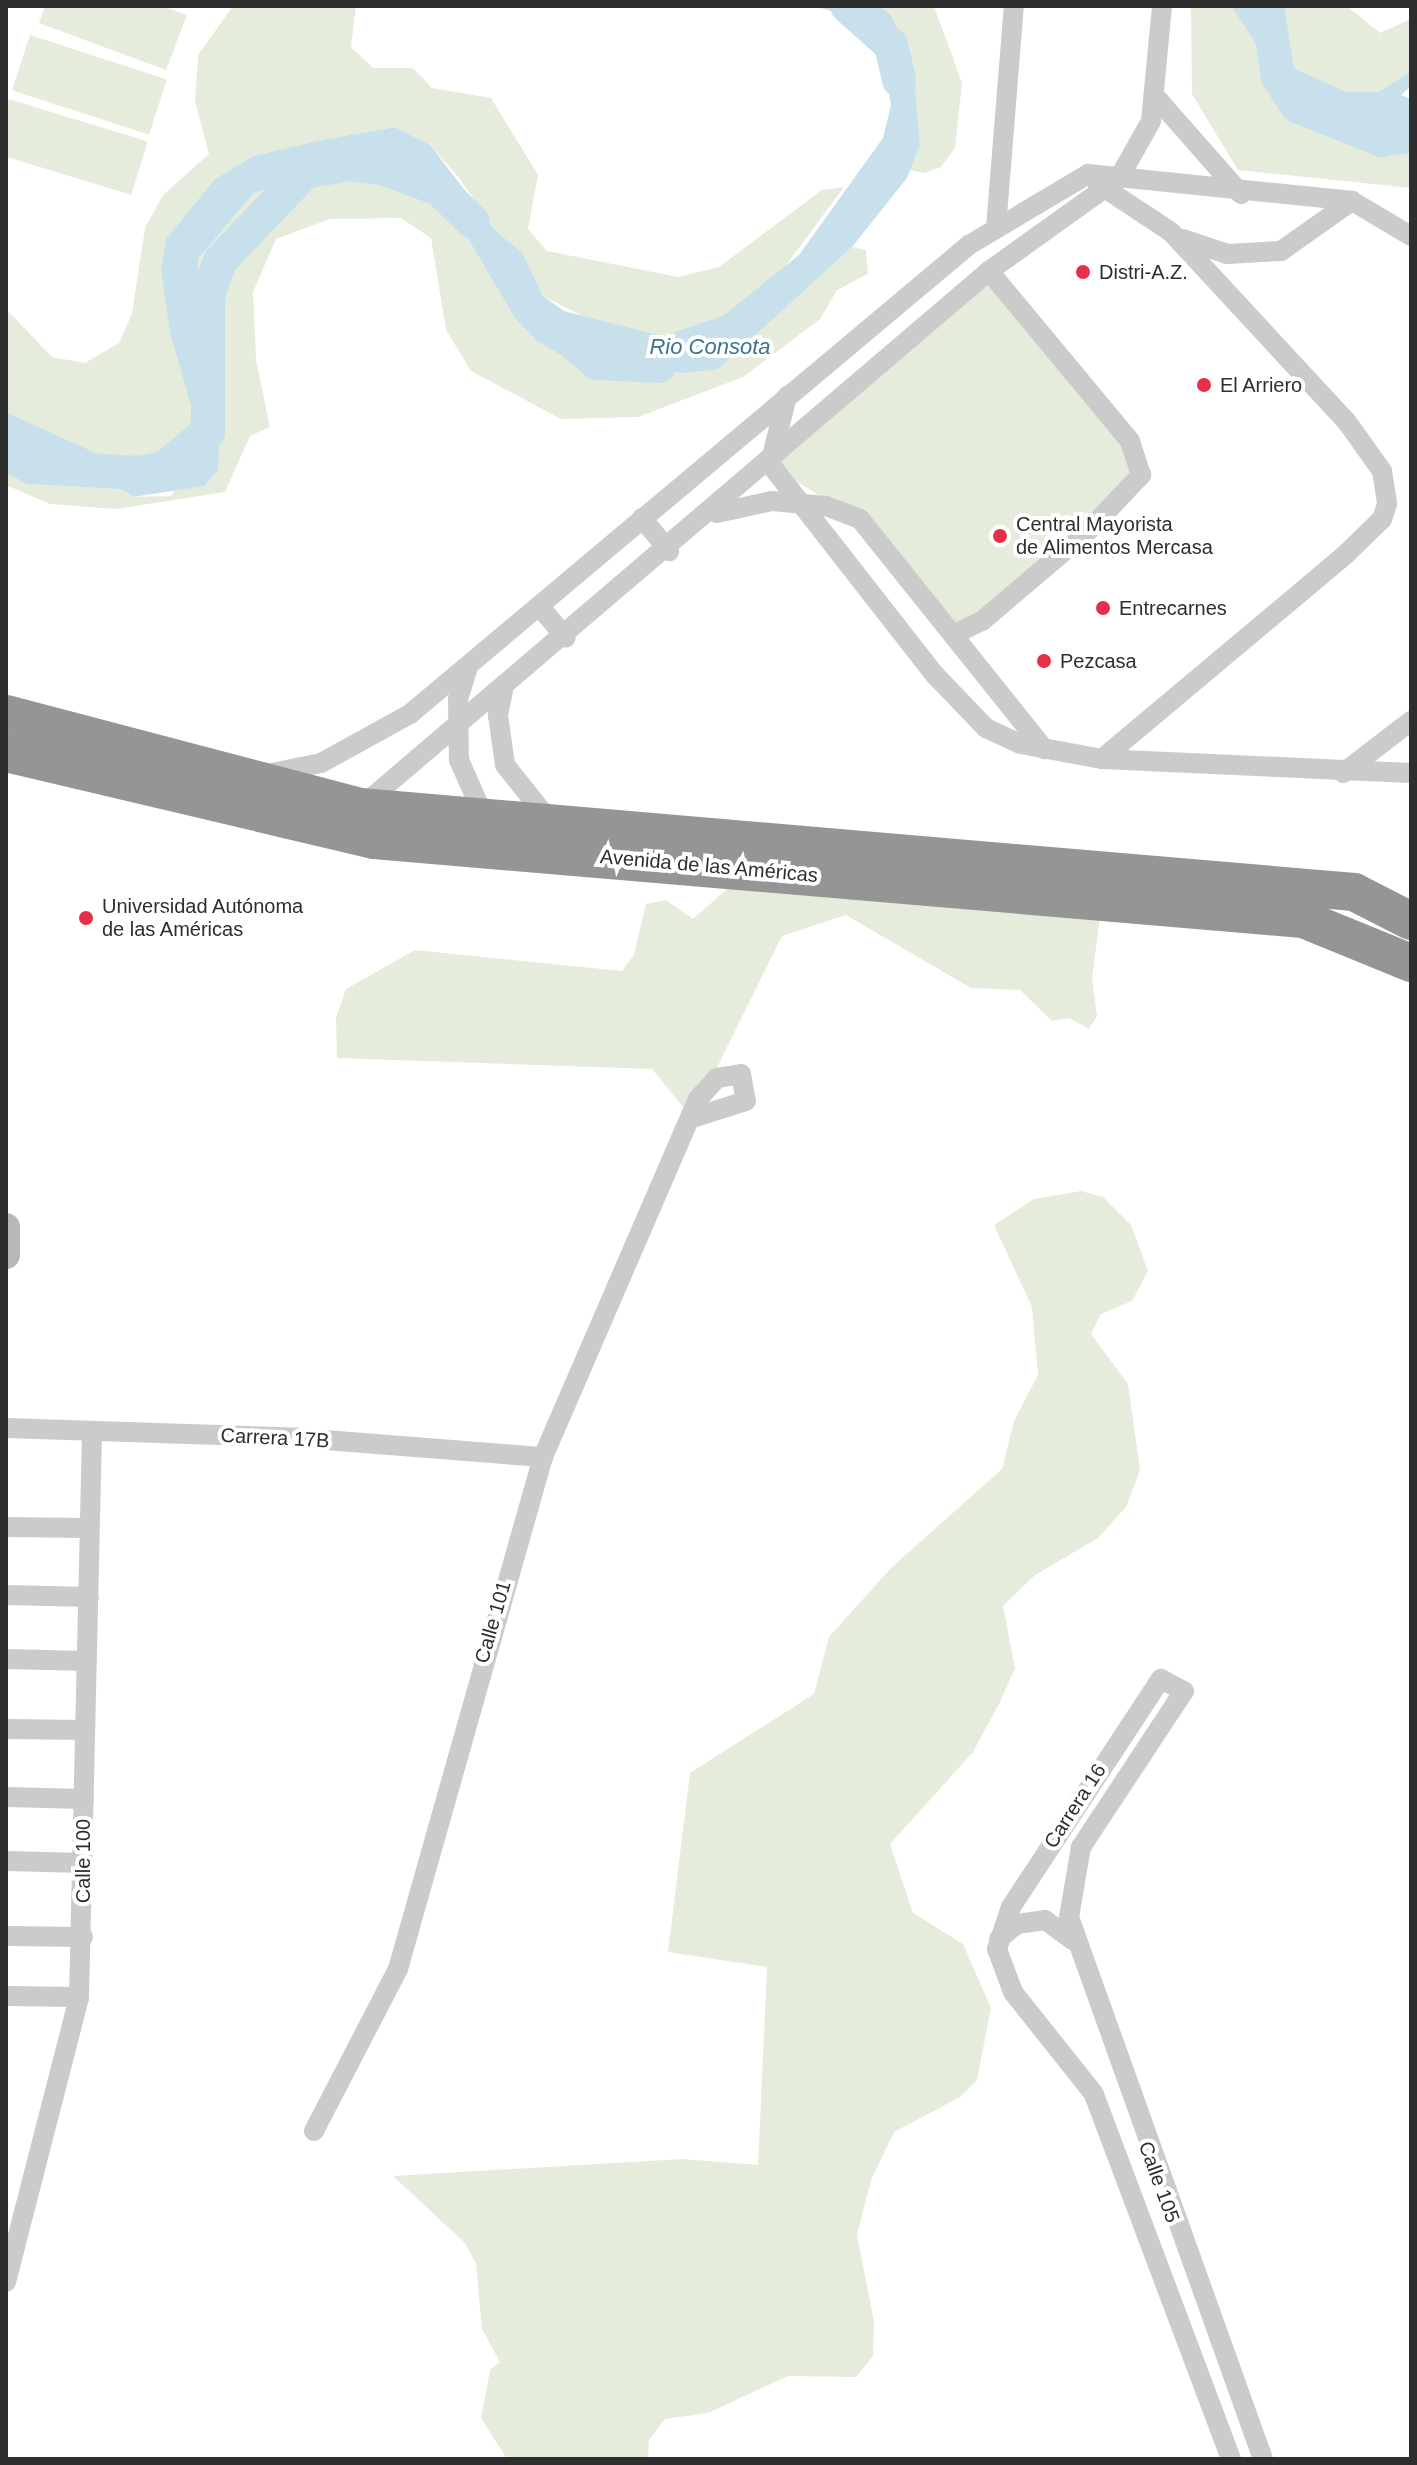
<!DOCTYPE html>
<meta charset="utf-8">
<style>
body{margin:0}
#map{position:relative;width:1417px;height:2465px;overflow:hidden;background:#fff;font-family:Arial,sans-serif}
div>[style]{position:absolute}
.green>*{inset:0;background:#e5ecdc;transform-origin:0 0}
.water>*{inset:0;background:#c8e0ec}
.river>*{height:34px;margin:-17px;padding:0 17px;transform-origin:17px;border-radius:17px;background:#c8e0ec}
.street>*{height:20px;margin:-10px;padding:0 10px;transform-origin:10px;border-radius:10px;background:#cbcbcb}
.secondary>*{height:28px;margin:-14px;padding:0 14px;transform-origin:14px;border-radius:14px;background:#b8b8b8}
.highway>*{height:38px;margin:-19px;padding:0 19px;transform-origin:19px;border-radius:19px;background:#959595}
.dots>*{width:22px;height:22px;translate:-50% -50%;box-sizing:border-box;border:4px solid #fff;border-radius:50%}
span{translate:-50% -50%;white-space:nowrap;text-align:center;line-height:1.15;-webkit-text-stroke:8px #fff;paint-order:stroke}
.poi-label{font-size:20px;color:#2e2e2e}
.left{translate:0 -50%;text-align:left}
.street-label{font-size:20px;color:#2e2e2e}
.water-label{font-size:22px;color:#3b7591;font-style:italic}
.frame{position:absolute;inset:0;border:8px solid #2e2e2e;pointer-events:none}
</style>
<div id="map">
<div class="green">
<i style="clip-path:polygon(45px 6px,162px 6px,187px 15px,166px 70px,39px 23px)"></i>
<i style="clip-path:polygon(233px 6px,356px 6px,351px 47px,373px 68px,413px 68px,432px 88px,491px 98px,538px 175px,528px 229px,547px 251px,678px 277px,719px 267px,822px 190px,844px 187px,775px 280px,724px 315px,662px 336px,593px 321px,543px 296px,522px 252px,497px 232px,459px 178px,430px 145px,395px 127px,326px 139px,214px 180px,166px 239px,161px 269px,193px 414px,190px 437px,164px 468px,140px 473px,6px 412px,6px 309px,52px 357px,85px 363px,119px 343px,132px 314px,145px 228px,163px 195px,209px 154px,195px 101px,198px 55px)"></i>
<i style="clip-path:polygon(880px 6px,934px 6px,962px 83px,955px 148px,941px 167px,925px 173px,910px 170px,920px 144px,891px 15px)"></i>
<i style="clip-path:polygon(1191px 6px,1231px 6px,1278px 77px,1322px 116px,1411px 133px,1411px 188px,1238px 170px,1192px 94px)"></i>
<i style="clip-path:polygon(1269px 6px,1347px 6px,1380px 33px,1411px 19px,1411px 71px,1379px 92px,1347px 92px,1287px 65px)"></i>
<i style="left:30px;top:35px;width:144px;height:58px;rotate:18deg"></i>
<i style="left:9px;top:99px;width:145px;height:56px;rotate:17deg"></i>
<i style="clip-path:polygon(349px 164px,415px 168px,439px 189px,538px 342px,568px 359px,718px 368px,852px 247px,866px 250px,868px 274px,837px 290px,820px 319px,743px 377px,638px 417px,561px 419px,471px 371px,446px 330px,431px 238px,401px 218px,330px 219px,276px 239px,253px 292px,256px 360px,270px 427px,250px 436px,225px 492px,116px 509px,50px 504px,6px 485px,6px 454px,75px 487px,114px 483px,133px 497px,171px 496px,221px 408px,204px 337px,198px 259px,254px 193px)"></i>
<i style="clip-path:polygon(989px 271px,1090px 392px,1141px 475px,955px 634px,877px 533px,770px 464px)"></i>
<i style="clip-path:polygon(750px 869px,1100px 917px,1092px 978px,1097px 1016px,1089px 1029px,1069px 1018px,1052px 1021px,1020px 990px,971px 988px,846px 915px,782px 936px,692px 1118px,652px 1069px,337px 1058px,336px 1018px,346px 989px,415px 950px,622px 971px,634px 955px,646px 904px,666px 900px,693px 919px)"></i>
<i style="clip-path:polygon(1081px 1191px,1103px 1197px,1131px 1225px,1148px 1271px,1132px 1301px,1101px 1314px,1091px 1334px,1128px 1384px,1140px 1470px,1126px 1507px,1098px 1538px,1035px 1575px,1003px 1606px,1015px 1668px,1000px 1702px,973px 1752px,890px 1844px,913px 1913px,963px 1944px,991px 2008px,977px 2080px,960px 2097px,894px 2132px,871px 2180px,857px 2235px,874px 2322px,873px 2356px,856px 2377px,788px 2376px,708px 2413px,665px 2419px,649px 2440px,648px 2459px,507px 2459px,481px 2418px,490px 2370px,500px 2362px,482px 2329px,476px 2264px,465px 2243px,393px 2176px,682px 2159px,758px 2165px,767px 1967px,668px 1952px,690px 1773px,814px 1694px,829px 1637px,891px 1568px,1002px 1469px,1014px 1421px,1038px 1375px,1032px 1307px,994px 1225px,1034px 1199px)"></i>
</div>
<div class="water">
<i style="clip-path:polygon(813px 6px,880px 6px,891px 15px,913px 68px,920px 145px,907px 178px,852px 247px,718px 369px,685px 373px,568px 359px,538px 342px,515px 318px,439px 189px,415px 168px,349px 164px,254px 193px,198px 259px,204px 337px,221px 408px,218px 470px,204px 486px,133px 497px,114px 483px,68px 485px,6px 454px,6px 412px,140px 473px,180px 455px,193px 413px,170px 332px,161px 269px,166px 239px,214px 180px,254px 156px,326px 139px,395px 127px,430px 145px,497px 232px,522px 252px,543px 296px,564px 311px,662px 336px,724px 315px,799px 255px,883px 138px,891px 105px,880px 41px,843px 14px)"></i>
<i style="clip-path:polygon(1231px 6px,1269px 6px,1287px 65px,1347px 92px,1379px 92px,1411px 71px,1411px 86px,1401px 95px,1411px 99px,1411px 133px,1349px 128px,1322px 116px,1278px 77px)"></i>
</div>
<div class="river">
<i style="left:847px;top:6px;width:59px;rotate:41.6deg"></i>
<i style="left:891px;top:45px;width:36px;rotate:77deg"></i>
<i style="left:1267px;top:6px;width:72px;rotate:81.2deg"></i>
<i style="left:1278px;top:77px;width:35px;rotate:57deg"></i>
<i style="left:1297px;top:106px;width:92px;rotate:21.8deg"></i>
<i style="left:1382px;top:140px;width:29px;rotate:-8deg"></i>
<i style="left:563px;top:334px;width:45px;rotate:40.5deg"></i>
<i style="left:597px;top:363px;width:62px;rotate:2.8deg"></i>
<i style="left:6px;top:454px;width:28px;rotate:27deg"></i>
<i style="left:31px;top:467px;width:109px;rotate:3.2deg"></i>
<i style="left:140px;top:473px;width:25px;rotate:-12deg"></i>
<i style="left:164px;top:468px;width:57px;rotate:-39.3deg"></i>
<i style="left:208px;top:432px;width:137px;rotate:-90deg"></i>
<i style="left:208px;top:295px;width:37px;rotate:-70deg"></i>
<i style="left:221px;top:260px;width:122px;rotate:-46.3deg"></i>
<i style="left:305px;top:172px;width:45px;rotate:-10.3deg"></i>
<i style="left:349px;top:164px;width:36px;rotate:8deg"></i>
<i style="left:385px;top:169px;width:58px;rotate:20.3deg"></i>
<i style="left:439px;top:189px;width:47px;rotate:44.1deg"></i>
</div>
<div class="street">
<i style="left:1154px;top:95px;width:132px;rotate:48.7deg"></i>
<i style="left:1097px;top:183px;width:89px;rotate:33.5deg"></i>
<i style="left:1171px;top:232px;width:259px;rotate:47.2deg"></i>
<i style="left:1347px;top:422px;width:60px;rotate:54.5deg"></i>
<i style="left:1382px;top:471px;width:33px;rotate:81deg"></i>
<i style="left:1387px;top:504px;width:16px;rotate:108deg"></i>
<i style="left:1382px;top:519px;width:52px;rotate:135.8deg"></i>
<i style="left:1345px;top:555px;width:317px;rotate:140deg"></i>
<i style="left:996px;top:228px;width:223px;rotate:-85.4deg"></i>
<i style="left:1183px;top:239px;width:46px;rotate:18.8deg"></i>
<i style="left:1227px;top:254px;width:54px;rotate:-3.2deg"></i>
<i style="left:1281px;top:251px;width:87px;rotate:-35.2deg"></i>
<i style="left:787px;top:396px;width:70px;rotate:104deg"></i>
<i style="left:770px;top:464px;width:268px;rotate:52deg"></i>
<i style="left:935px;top:675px;width:74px;rotate:46.1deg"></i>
<i style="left:986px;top:728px;width:38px;rotate:25deg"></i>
<i style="left:1021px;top:744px;width:82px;rotate:10.5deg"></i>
<i style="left:1102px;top:759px;width:309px;rotate:2.6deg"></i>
<i style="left:717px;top:513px;width:56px;rotate:-12.3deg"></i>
<i style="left:772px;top:501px;width:54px;rotate:5.3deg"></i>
<i style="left:826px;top:506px;width:36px;rotate:21deg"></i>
<i style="left:860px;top:519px;width:295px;rotate:51.3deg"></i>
<i style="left:642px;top:518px;width:43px;rotate:50.7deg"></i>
<i style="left:540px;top:607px;width:40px;rotate:50deg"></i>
<i style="left:955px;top:634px;width:30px;rotate:-26deg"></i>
<i style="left:982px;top:621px;width:138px;rotate:-40.3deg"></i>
<i style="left:1087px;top:532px;width:79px;rotate:-46.5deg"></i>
<i style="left:1141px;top:475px;width:36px;rotate:-108deg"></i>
<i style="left:1130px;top:441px;width:221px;rotate:-129.7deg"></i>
<i style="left:467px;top:670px;width:30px;rotate:107deg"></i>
<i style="left:458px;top:699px;width:61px;rotate:89.1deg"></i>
<i style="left:459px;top:760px;width:64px;rotate:66.2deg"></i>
<i style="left:503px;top:691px;width:25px;rotate:102deg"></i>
<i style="left:498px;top:715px;width:50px;rotate:82deg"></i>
<i style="left:505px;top:765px;width:70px;rotate:51.3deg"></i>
<i style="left:1343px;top:773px;width:86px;rotate:-37.4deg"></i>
<i style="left:267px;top:774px;width:55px;rotate:-11.5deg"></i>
<i style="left:321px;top:763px;width:102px;rotate:-28.8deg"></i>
<i style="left:410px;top:714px;width:730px;rotate:-40deg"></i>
<i style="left:969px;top:245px;width:139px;rotate:-30.8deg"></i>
<i style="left:1088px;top:174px;width:265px;rotate:5.8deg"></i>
<i style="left:1352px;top:201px;width:69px;rotate:30.7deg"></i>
<i style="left:363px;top:805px;width:823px;rotate:-40.47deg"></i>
<i style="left:989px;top:271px;width:160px;rotate:-35.6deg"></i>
<i style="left:1119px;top:178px;width:65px;rotate:-60.7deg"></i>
<i style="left:1151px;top:121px;width:116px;rotate:-84.5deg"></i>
<i style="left:6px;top:1428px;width:294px;rotate:1.9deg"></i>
<i style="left:300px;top:1438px;width:244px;rotate:4.5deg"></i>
<i style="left:6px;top:1527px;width:81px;rotate:0.7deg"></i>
<i style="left:6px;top:1595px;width:83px;rotate:1.4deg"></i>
<i style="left:6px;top:1659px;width:80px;rotate:1.4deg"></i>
<i style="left:6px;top:1729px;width:79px;rotate:0.7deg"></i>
<i style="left:6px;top:1797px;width:78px;rotate:1.5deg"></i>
<i style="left:6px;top:1861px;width:78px;rotate:1.5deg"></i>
<i style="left:6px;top:1936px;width:77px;rotate:0.7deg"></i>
<i style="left:999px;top:1939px;width:23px;rotate:-40deg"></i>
<i style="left:1017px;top:1924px;width:28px;rotate:-8deg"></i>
<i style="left:1045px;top:1920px;width:34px;rotate:36deg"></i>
<i style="left:6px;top:1996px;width:73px;rotate:0.8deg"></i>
<i style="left:314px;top:2131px;width:182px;rotate:-62.6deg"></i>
<i style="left:398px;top:1969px;width:532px;rotate:-74.19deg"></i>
<i style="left:543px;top:1457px;width:390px;rotate:-66.6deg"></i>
<i style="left:698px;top:1099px;width:28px;rotate:-48deg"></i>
<i style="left:717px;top:1078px;width:24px;rotate:-9deg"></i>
<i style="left:741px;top:1074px;width:27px;rotate:80deg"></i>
<i style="left:746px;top:1101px;width:57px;rotate:162.5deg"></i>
<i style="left:6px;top:2282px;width:294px;rotate:-75.6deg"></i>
<i style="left:79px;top:1997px;width:566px;rotate:-88.68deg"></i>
<i style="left:1231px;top:2459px;width:390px;rotate:-110.6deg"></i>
<i style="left:1094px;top:2094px;width:130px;rotate:-128.5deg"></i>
<i style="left:1013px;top:1992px;width:46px;rotate:-110.4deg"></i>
<i style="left:997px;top:1949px;width:44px;rotate:-71.6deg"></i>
<i style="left:1011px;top:1907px;width:273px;rotate:-56.7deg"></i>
<i style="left:1161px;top:1679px;width:26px;rotate:28deg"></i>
<i style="left:1184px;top:1691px;width:187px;rotate:123.4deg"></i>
<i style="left:1081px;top:1847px;width:71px;rotate:99.7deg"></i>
<i style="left:1069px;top:1917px;width:576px;rotate:70.31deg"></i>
</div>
<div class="secondary">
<i style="left:6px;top:1227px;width:28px;rotate:90deg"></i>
</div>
<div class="highway">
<i style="left:6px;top:714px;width:367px;rotate:14.7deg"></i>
<i style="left:361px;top:807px;width:997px;rotate:4.89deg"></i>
<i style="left:1354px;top:892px;width:64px;rotate:27deg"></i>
<i style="left:6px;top:753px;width:378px;rotate:13.3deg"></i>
<i style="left:374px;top:840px;width:932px;rotate:4.86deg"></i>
<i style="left:1303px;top:919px;width:117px;rotate:22.2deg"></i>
</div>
<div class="dots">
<i style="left:1083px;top:272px;background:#e72f48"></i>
<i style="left:1204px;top:385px;background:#e72f48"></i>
<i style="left:1000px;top:536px;background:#e72f48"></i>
<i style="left:1103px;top:608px;background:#e72f48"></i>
<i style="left:1044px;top:661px;background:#e72f48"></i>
<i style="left:86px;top:918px;background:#e72f48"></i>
</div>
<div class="poi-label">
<span class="left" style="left:1099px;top:272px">Distri-A.Z.</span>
<span class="left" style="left:1220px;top:385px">El Arriero</span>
<span class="left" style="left:1016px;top:536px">Central Mayorista<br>de Alimentos Mercasa</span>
<span class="left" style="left:1119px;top:608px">Entrecarnes</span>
<span class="left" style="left:1060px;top:661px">Pezcasa</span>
<span class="left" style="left:102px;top:918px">Universidad Autónoma<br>de las Américas</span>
</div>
<div class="street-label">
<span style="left:709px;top:866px;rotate:5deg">Avenida de las Américas</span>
<span style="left:275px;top:1438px;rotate:3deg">Carrera 17B</span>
<span style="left:493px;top:1622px;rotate:-74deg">Calle 101</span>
<span style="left:1075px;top:1806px;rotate:-57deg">Carrera 16</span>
<span style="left:83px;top:1861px;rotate:-90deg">Calle 100</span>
<span style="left:1159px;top:2182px;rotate:70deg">Calle 105</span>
</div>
<div class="water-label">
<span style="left:710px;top:347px">Rio Consota</span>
</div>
<div class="frame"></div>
</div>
